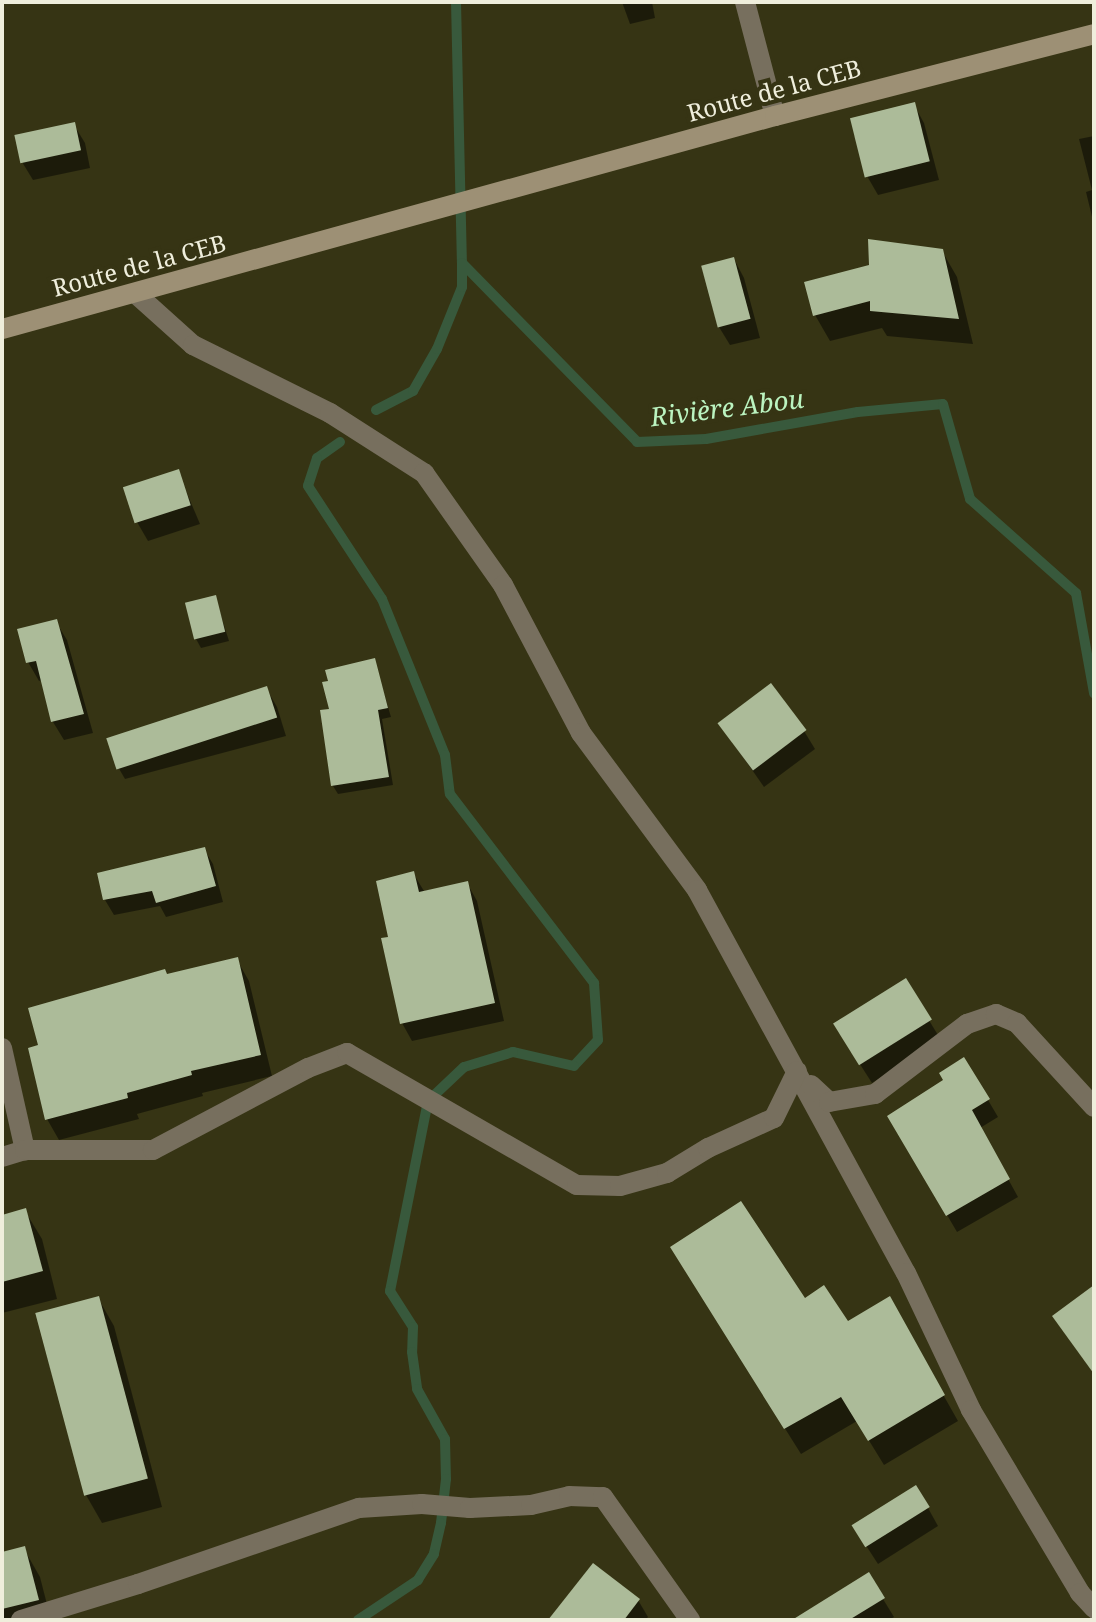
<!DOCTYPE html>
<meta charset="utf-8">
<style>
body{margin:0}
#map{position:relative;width:1096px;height:1622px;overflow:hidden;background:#363414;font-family:"Noto Serif",serif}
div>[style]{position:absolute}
.shadow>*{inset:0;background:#0007}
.stream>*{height:10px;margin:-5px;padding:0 5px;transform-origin:5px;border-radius:5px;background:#38593c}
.building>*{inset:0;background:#acbb99;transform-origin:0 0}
.minor>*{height:20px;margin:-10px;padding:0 10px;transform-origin:10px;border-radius:10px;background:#776f5e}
.secondary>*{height:20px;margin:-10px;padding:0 10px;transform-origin:10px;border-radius:10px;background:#9d9075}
span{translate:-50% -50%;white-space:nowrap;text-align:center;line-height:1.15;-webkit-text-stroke:8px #363414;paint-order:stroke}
.street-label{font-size:24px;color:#efeedc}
.water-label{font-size:26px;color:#bbf4c0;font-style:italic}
.frame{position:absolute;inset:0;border:4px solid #efeedc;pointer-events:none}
</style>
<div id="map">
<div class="shadow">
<i style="clip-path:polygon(622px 2px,652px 2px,655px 18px,630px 24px)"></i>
<i style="clip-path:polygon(914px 105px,924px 123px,939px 180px,878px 195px,867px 176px)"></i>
<i style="clip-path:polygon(74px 125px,85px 143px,90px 168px,33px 180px,22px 162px,17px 137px)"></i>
<i style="clip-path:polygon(1094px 136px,1094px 225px,1086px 192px,1092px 190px,1079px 139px)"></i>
<i style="clip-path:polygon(942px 251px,957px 277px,973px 344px,887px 336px,882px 328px,830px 341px,815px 315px)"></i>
<i style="clip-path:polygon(734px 259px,744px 278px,760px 338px,730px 345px,719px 327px,704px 267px)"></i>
<i style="clip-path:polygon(178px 472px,200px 524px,148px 541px,137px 522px)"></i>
<i style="clip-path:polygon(215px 597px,229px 641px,201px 648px,196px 639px)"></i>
<i style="clip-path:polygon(56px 622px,67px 640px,93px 733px,64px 740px,53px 722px,42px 680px,39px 681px,28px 662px)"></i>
<i style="clip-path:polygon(374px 660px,391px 717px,382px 719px,393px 785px,338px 794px,333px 786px,331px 711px)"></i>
<i style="clip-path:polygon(266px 688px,277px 707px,286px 736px,125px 779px,114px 760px)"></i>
<i style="clip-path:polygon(720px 724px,804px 731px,815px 749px,764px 787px)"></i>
<i style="clip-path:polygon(204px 849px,213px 864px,223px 902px,166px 917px,160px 906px,114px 915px,105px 900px)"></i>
<i style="clip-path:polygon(413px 873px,424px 891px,467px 883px,477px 901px,504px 1021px,412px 1041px,402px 1023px,390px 938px)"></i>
<i style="clip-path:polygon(237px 960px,249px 981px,272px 1076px,202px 1093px,203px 1096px,137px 1114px,139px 1119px,59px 1140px,47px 1119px,167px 976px)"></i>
<i style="clip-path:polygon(905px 981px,941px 1040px,872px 1083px,847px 1044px)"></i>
<i style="clip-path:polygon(988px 1100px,998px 1117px,980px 1128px,1018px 1197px,957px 1232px,889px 1116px)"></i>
<i style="clip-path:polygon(25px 1211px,42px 1239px,57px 1299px,2px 1313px,2px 1217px)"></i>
<i style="clip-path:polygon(687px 1273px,804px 1300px,848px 1323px,889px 1299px,958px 1421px,884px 1465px,857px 1421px,801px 1454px)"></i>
<i style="clip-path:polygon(98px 1298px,114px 1326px,162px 1507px,102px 1523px,86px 1495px)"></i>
<i style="clip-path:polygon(928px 1508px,938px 1526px,878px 1564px,865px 1544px)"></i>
<i style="clip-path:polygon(24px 1549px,40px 1577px,51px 1620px,2px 1620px,2px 1554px)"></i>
<i style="clip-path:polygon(883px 1599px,894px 1617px,889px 1620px,816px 1620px)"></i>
<i style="clip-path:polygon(638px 1600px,648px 1617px,645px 1620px,551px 1620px)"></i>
</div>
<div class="stream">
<i style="left:456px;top:2px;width:261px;rotate:88.7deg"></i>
<i style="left:462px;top:263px;width:250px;rotate:45.6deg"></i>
<i style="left:637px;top:442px;width:69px;rotate:-2.5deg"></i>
<i style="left:706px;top:439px;width:154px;rotate:-10.1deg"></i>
<i style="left:858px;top:412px;width:85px;rotate:-5.4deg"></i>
<i style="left:943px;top:404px;width:99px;rotate:74.1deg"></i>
<i style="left:970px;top:499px;width:142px;rotate:41.6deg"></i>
<i style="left:1076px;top:593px;width:102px;rotate:79.8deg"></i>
<i style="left:376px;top:410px;width:42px;rotate:-27.2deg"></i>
<i style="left:413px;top:391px;width:48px;rotate:-60.3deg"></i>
<i style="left:437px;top:349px;width:67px;rotate:-68deg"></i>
<i style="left:462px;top:287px;width:24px;rotate:-90deg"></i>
<i style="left:340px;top:442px;width:28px;rotate:145deg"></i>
<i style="left:317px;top:458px;width:29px;rotate:108deg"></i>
<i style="left:308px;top:486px;width:135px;rotate:56.8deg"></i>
<i style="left:382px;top:599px;width:168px;rotate:68deg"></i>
<i style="left:445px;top:755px;width:39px;rotate:83deg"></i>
<i style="left:450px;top:794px;width:238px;rotate:52.7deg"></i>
<i style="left:594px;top:983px;width:57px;rotate:86deg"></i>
<i style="left:598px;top:1040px;width:35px;rotate:133deg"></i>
<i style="left:574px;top:1066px;width:63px;rotate:-167.1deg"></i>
<i style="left:513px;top:1052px;width:51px;rotate:163deg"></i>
<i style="left:464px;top:1067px;width:50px;rotate:136.6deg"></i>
<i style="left:428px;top:1101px;width:194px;rotate:101.3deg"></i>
<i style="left:390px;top:1291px;width:43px;rotate:57.4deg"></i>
<i style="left:413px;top:1327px;width:25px;rotate:92deg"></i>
<i style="left:412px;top:1352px;width:37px;rotate:82deg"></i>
<i style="left:417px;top:1389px;width:57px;rotate:60.8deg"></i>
<i style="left:445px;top:1439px;width:40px;rotate:88.6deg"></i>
<i style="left:446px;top:1479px;width:44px;rotate:96.5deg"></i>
<i style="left:441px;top:1523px;width:32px;rotate:103deg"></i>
<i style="left:434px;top:1554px;width:31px;rotate:122deg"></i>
<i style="left:418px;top:1580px;width:72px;rotate:146.3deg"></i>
</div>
<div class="building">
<i style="left:915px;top:102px;width:61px;height:67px;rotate:76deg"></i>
<i style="left:75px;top:122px;width:29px;height:62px;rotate:78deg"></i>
<i style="clip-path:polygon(868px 239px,943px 249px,959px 319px,870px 311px,870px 301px,813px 316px,804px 282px,869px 265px)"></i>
<i style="left:734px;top:257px;width:64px;height:34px;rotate:75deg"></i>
<i style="left:179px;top:469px;width:38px;height:59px;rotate:72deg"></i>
<i style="left:216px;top:595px;width:38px;height:32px;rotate:76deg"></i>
<i style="clip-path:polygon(57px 619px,84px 714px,51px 722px,36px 661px,26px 663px,17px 629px)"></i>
<i style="clip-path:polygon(375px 658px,388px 708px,378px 710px,389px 777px,331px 786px,320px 710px,329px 709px,322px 682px,328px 681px,325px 670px)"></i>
<i style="left:771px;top:683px;width:59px;height:67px;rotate:53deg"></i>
<i style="left:267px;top:686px;width:33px;height:169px;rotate:72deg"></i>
<i style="clip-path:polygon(205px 847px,216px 886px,156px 903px,152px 891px,103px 900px,97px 873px)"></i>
<i style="clip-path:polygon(414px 871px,419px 892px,468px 881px,495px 1003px,400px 1024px,381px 938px,388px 937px,376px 881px)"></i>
<i style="clip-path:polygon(238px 957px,261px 1055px,191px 1071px,192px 1075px,127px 1093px,128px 1098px,45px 1120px,28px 1048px,38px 1045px,28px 1008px,165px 969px,167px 974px)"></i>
<i style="left:906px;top:978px;width:49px;height:86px;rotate:58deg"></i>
<i style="clip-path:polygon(964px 1057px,990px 1099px,972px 1110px,1010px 1179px,946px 1216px,887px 1116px,943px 1080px,939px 1073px)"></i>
<i style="clip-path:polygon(741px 1201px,805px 1298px,824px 1285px,848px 1321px,890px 1296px,945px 1395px,868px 1441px,841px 1397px,784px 1429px,670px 1247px)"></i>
<i style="clip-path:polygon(26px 1208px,43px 1271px,2px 1282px,2px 1215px)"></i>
<i style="clip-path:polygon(1094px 1285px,1094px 1374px,1052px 1316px)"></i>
<i style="left:99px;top:1296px;width:189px;height:66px;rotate:75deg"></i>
<i style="left:916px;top:1485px;width:26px;height:76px;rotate:58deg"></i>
<i style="clip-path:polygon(25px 1546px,39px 1600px,2px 1609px,2px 1552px)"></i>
<i style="clip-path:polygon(593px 1563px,640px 1599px,624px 1620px,548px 1620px)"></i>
<i style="clip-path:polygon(869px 1572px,885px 1598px,849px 1620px,792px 1620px)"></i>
</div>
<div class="minor">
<i style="left:745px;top:2px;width:118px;rotate:75.3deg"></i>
<i style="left:135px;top:293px;width:78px;rotate:41.9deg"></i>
<i style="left:193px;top:345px;width:153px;rotate:26.4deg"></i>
<i style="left:330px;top:413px;width:112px;rotate:32.6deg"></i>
<i style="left:424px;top:473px;width:137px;rotate:54.8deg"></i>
<i style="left:503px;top:585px;width:167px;rotate:62.2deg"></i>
<i style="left:581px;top:733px;width:195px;rotate:53.5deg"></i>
<i style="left:697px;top:890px;width:436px;rotate:61.4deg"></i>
<i style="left:906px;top:1273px;width:152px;rotate:64.6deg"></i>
<i style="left:971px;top:1410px;width:213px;rotate:59.2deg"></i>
<i style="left:1080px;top:1593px;width:21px;rotate:47deg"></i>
<i style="left:2px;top:1048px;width:105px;rotate:77.3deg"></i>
<i style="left:811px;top:1085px;width:25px;rotate:43deg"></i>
<i style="left:829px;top:1102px;width:47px;rotate:-9.9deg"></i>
<i style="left:875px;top:1094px;width:116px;rotate:-37.3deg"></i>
<i style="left:967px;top:1024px;width:31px;rotate:-19deg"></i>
<i style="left:996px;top:1014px;width:23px;rotate:23deg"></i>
<i style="left:1017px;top:1023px;width:114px;rotate:47.5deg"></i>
<i style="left:2px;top:1157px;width:24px;rotate:-17deg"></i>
<i style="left:25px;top:1150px;width:128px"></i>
<i style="left:153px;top:1150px;width:175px;rotate:-27.9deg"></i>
<i style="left:308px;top:1068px;width:42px;rotate:-21deg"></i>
<i style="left:347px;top:1053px;width:265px;rotate:29.9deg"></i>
<i style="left:577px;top:1185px;width:43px;rotate:1.3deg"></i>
<i style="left:620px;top:1186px;width:49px;rotate:-15.5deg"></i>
<i style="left:667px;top:1173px;width:48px;rotate:-31.4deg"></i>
<i style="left:708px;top:1148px;width:72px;rotate:-24.4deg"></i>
<i style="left:774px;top:1118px;width:52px;rotate:-63.9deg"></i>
<i style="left:21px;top:1620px;width:122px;rotate:-17.1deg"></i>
<i style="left:138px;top:1584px;width:234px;rotate:-19deg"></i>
<i style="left:359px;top:1508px;width:63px;rotate:-3.6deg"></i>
<i style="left:422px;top:1504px;width:48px;rotate:4.8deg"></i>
<i style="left:470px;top:1508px;width:61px;rotate:-2.8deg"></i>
<i style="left:531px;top:1505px;width:39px;rotate:-13deg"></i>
<i style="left:569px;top:1496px;width:34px;rotate:2deg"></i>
<i style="left:603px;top:1497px;width:151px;rotate:54.7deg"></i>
</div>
<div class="secondary">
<i style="left:2px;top:329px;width:802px;rotate:-15.41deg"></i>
<i style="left:775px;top:116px;width:329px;rotate:-14.4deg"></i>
</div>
<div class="street-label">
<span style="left:774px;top:90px;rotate:-15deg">Route de la CEB</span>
<span style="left:139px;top:265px;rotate:-15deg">Route de la CEB</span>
</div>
<div class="water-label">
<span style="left:727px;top:408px;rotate:-7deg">Rivière Abou</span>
</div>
<div class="frame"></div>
</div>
